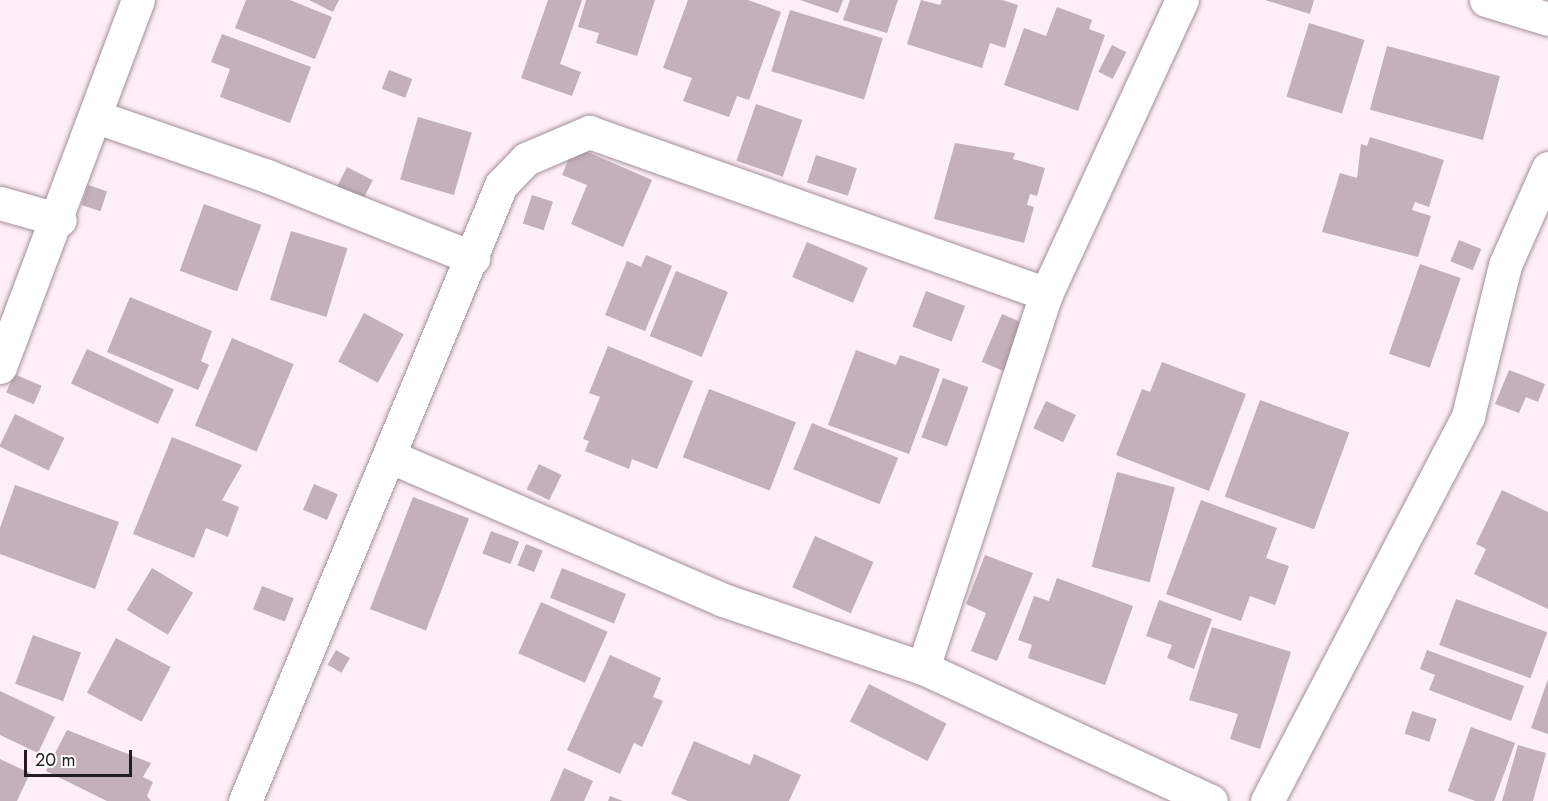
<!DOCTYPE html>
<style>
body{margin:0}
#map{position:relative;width:1548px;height:801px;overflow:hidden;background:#feeef6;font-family:Jost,sans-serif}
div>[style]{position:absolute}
.building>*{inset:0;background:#c3b0b9;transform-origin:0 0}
.roads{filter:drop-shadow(0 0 2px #a29099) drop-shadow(0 0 2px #a29099)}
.minor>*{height:33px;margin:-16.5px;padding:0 16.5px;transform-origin:16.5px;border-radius:16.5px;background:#fff}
span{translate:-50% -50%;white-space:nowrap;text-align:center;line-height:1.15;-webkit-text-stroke:4.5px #fff;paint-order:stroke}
.scale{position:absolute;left:24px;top:750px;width:108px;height:27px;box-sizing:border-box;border:3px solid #241d20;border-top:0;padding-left:8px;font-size:18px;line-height:21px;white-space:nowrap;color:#241d20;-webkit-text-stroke:4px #fff;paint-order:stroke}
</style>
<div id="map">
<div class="building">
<i style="clip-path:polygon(246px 0,290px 0,332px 17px,315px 59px,235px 28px)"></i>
<i style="clip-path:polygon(309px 0,339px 0,333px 12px)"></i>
<i style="clip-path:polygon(548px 0,582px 0,560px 64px,581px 72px,572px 96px,521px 78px)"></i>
<i style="clip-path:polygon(586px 0,655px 0,637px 56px,596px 43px,599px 33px,578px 27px)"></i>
<i style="clip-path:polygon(688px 0,748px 0,781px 12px,749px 100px,737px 96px,729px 117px,683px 101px,692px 78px,663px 68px)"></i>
<i style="clip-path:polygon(800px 0,843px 0,838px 13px)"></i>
<i style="clip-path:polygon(850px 0,898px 0,887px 33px,843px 20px)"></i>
<i style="clip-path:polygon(921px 0,940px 5px,942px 0,1002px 0,1018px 5px,1005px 48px,990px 43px,982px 68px,907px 44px)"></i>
<i style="clip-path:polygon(1265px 0,1314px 0,1310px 14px)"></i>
<i style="clip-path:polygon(1057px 7px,1092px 20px,1089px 29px,1105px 35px,1078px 111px,1004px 85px,1024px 28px,1046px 36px)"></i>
<i style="left:790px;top:10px;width:97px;height:64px;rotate:17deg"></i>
<i style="left:1309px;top:23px;width:58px;height:77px;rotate:17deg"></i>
<i style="clip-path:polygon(222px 34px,311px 67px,290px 123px,220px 97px,230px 69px,211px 62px)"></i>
<i style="left:1112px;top:45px;width:16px;height:30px;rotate:27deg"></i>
<i style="left:1387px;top:46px;width:117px;height:66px;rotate:15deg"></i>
<i style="left:389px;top:70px;width:25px;height:20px;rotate:21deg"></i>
<i style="left:756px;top:104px;width:49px;height:60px;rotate:19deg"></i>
<i style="left:418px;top:117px;width:56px;height:65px;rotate:16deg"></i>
<i style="clip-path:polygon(1370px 137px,1444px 160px,1429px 207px,1415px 202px,1412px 210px,1431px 216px,1418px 257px,1322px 232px,1340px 173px,1357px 178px,1361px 144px,1367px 146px)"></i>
<i style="clip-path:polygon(955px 143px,1015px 153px,1013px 159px,1045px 168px,1037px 196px,1030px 194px,1027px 205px,1034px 207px,1024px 243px,934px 219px)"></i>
<i style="clip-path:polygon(574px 146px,652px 180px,623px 247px,571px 224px,587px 185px,562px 175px)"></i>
<i style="left:816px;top:155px;width:43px;height:29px;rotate:18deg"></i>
<i style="left:347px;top:167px;width:29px;height:28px;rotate:27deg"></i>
<i style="left:88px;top:185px;width:20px;height:21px;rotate:18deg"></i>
<i style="left:532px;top:195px;width:22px;height:30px;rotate:18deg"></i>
<i style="left:204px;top:204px;width:61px;height:71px;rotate:20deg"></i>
<i style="left:291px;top:231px;width:59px;height:72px;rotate:17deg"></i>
<i style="left:1459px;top:240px;width:24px;height:23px;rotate:22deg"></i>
<i style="left:807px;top:242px;width:66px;height:38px;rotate:23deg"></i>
<i style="clip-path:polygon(646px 255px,672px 266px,645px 331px,605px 315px,627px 261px,641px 267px)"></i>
<i style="left:1420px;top:264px;width:43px;height:95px;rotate:19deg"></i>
<i style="left:676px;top:271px;width:56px;height:70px;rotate:22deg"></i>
<i style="left:926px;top:291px;width:42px;height:38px;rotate:21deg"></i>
<i style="clip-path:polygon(130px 297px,212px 331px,201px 361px,209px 365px,198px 390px,107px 352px)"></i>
<i style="left:364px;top:313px;width:45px;height:55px;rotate:28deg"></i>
<i style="left:1002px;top:314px;width:33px;height:52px;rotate:23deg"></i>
<i style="left:232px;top:338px;width:67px;height:95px;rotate:23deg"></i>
<i style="clip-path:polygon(608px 346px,693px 381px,657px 469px,632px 459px,629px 469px,585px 451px,589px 441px,583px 439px,600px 397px,589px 393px)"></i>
<i style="left:87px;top:349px;width:96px;height:38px;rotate:25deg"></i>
<i style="clip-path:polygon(856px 350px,896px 365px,900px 355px,940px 369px,909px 454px,828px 425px)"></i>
<i style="clip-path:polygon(1162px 362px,1246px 394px,1209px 491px,1116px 455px,1142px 389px,1150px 392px)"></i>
<i style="clip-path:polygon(1509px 370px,1545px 384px,1538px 402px,1526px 397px,1519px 413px,1495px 404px)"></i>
<i style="left:14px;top:374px;width:30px;height:20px;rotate:23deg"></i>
<i style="left:943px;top:378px;width:27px;height:63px;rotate:20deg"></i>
<i style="left:709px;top:389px;width:93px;height:73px;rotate:21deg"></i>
<i style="left:1260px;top:400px;width:95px;height:103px;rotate:20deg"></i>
<i style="left:1046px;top:401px;width:33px;height:30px;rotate:25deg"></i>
<i style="left:15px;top:414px;width:55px;height:36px;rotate:26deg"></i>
<i style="left:812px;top:423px;width:93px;height:50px;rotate:22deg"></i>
<i style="clip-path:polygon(172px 437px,242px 465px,222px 500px,239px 507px,228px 537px,206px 528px,194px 558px,133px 534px)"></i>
<i style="left:539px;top:464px;width:25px;height:28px;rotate:26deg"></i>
<i style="left:1117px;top:472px;width:60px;height:98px;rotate:15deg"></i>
<i style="left:314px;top:484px;width:26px;height:28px;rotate:23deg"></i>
<i style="clip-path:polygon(15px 485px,119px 522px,95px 589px,0 554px,0 528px)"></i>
<i style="clip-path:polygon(1502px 490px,1548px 512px,1548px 609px,1474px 574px,1486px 549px,1476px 544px)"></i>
<i style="left:413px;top:497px;width:60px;height:120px;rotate:21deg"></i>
<i style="clip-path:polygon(1201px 500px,1277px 528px,1266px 558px,1289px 566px,1275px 605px,1250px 596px,1241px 621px,1166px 594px)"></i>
<i style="left:491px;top:531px;width:30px;height:24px;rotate:21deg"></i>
<i style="left:815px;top:536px;width:64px;height:56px;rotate:24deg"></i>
<i style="left:526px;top:544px;width:18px;height:23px;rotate:22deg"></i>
<i style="clip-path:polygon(985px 555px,1033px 573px,997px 661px,971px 651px,986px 613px,966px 604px)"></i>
<i style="left:152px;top:568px;width:48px;height:49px;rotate:31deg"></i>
<i style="left:562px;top:568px;width:69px;height:32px;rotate:22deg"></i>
<i style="clip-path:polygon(1057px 578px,1133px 606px,1105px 685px,1028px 658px,1032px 645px,1018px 640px,1034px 596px,1049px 601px)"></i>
<i style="left:262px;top:586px;width:34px;height:25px;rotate:21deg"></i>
<i style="left:1456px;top:599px;width:97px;height:49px;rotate:20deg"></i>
<i style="clip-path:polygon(1159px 600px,1212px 619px,1194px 669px,1167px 658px,1172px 645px,1146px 636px)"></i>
<i style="left:541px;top:602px;width:73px;height:56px;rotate:24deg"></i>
<i style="clip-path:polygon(1212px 627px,1291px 652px,1260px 749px,1230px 739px,1238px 714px,1189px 700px)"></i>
<i style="left:33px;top:635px;width:51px;height:52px;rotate:20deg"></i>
<i style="left:116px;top:638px;width:62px;height:62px;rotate:28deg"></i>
<i style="left:336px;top:650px;width:16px;height:17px;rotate:30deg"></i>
<i style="clip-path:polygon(1427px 650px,1524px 686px,1511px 721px,1429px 690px,1435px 675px,1420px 669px)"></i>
<i style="clip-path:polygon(610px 655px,661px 678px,653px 697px,663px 701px,642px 747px,634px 743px,620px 774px,567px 750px)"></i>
<i style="clip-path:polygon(1548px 679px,1548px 734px,1531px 728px)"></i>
<i style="left:869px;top:684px;width:87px;height:42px;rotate:27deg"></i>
<i style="clip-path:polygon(0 691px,55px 717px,38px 753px,0 735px)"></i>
<i style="left:1412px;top:711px;width:26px;height:24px;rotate:18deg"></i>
<i style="left:1471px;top:727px;width:47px;height:68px;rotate:20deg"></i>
<i style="clip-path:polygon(67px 730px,151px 763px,143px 777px,153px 782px,147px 796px,151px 801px,107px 801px,46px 771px)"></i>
<i style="clip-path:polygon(694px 741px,750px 765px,754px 754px,801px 775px,789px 801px,688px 801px,671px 794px)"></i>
<i style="clip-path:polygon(1518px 745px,1546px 753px,1533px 801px,1502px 801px)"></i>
<i style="clip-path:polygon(0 759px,30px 773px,17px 801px,0 801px)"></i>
<i style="clip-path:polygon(564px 768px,593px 781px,584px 801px,550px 801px)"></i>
<i style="clip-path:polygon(610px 796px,623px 801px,608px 801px)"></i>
</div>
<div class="roads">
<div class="minor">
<i style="left:1486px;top:0;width:65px;rotate:17deg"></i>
<i style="left:97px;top:117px;width:180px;rotate:19.1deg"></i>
<i style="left:267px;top:176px;width:222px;rotate:21.7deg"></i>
<i style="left:0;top:203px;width:62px;rotate:15.8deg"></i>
<i style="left:0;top:367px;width:392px;rotate:-69.4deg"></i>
<i style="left:389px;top:456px;width:364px;rotate:23.3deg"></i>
<i style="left:723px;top:600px;width:211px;rotate:18.8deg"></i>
<i style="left:923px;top:668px;width:317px;rotate:24.8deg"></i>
<i style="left:923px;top:668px;width:394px;rotate:-71.8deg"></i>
<i style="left:1046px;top:294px;width:324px;rotate:-65.2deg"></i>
<i style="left:245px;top:801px;width:667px;rotate:-67.43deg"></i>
<i style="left:501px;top:185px;width:36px;rotate:-46deg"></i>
<i style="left:526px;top:159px;width:69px;rotate:-23.2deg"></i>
<i style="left:589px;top:132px;width:485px;rotate:19.5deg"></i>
<i style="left:1267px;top:801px;width:434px;rotate:-62.4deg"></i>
<i style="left:1468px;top:416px;width:155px;rotate:-76.2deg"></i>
<i style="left:1505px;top:265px;width:106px;rotate:-66.1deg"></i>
</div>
</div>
<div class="scale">20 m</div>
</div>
